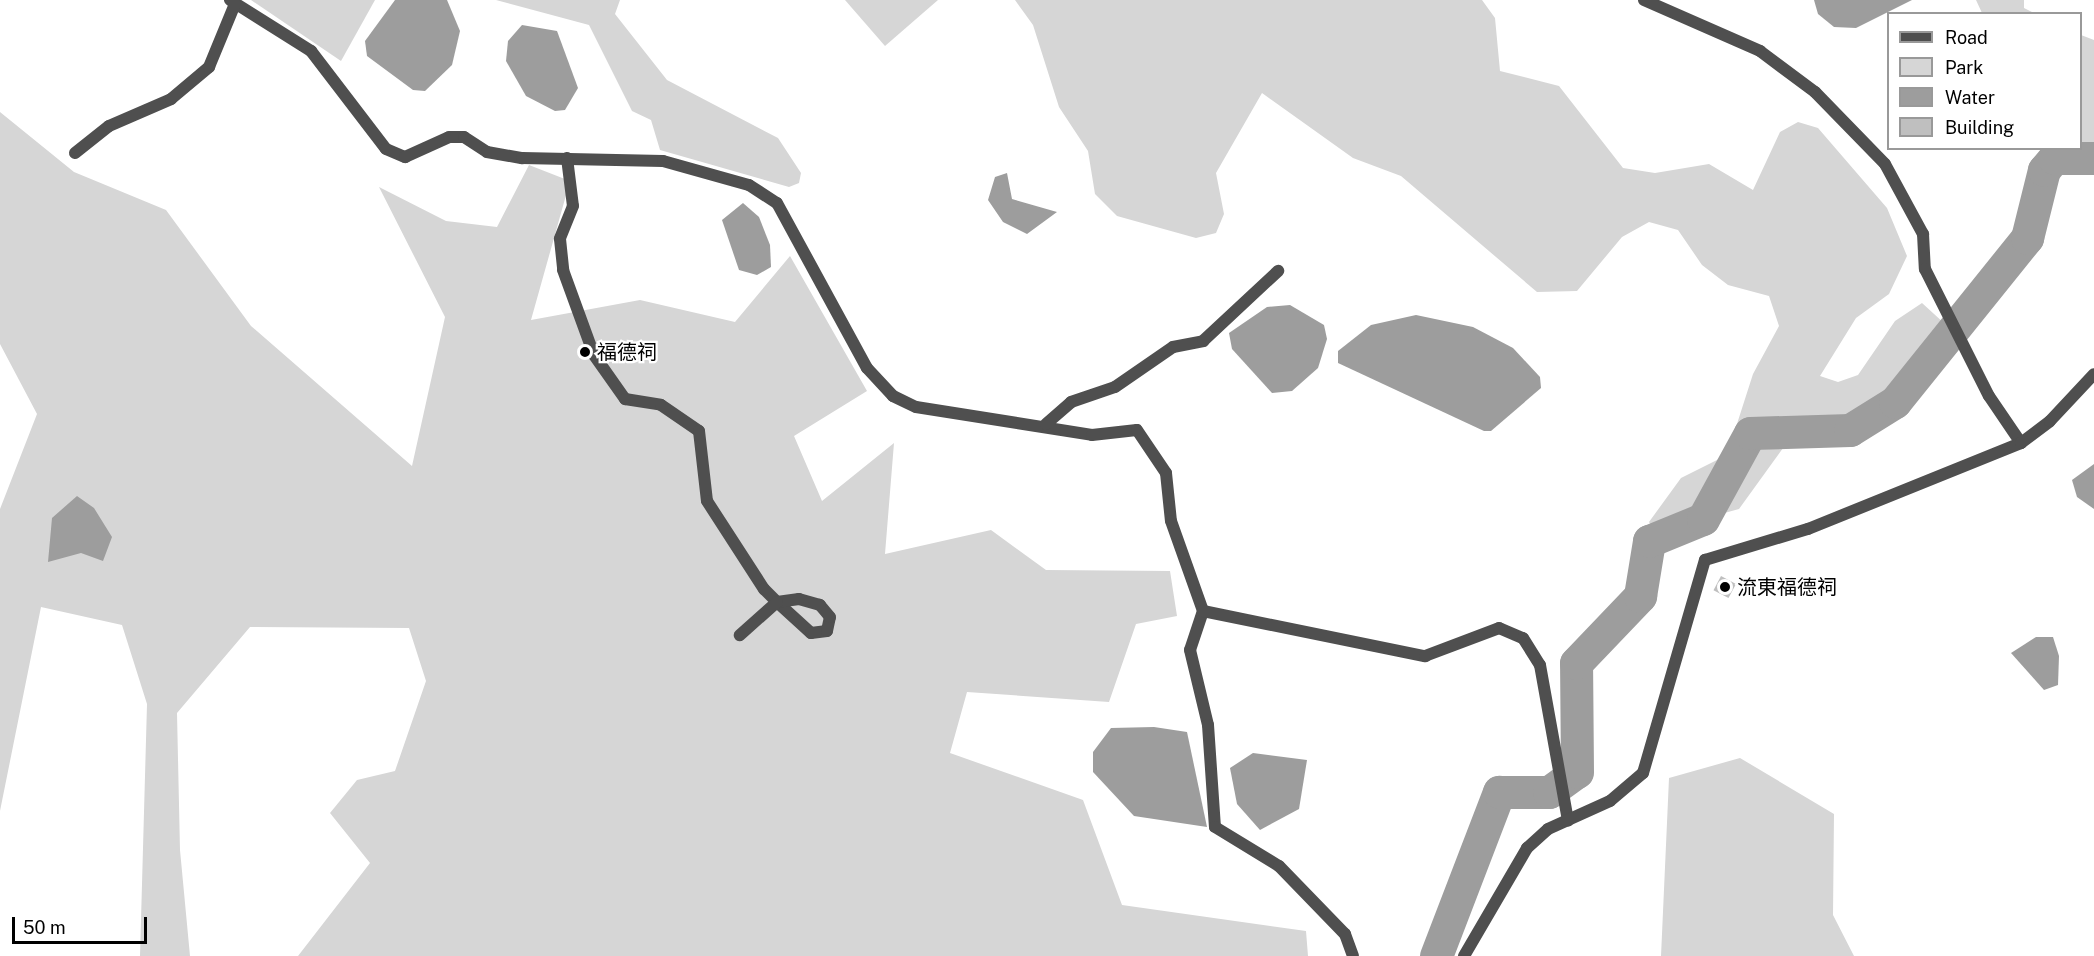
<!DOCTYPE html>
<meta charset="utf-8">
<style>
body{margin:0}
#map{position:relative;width:2094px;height:956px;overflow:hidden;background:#fff;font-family:"Public Sans","Noto Sans TC",sans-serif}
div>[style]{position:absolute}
.green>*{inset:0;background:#d6d6d6}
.water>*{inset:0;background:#9d9d9d}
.river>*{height:33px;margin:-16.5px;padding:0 16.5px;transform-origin:16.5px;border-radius:16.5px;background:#9d9d9d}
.building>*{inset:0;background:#bfbfbf;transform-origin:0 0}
.street>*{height:12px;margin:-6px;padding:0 6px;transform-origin:6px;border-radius:6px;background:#4f4f4f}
.dots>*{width:16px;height:16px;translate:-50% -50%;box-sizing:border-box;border:3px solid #fff;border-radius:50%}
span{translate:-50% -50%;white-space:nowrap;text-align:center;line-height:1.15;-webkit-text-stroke:4.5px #fff;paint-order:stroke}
.poi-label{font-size:20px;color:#000}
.left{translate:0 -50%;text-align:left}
.legend{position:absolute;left:1887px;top:12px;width:195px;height:138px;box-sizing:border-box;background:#fff;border:2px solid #999;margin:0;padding:8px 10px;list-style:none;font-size:18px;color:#000}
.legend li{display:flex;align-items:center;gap:12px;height:30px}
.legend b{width:30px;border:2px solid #999}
.scale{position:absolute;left:12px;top:917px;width:135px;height:27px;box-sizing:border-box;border:3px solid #000;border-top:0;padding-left:8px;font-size:18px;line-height:21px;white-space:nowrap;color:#000;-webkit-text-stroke:4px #fff;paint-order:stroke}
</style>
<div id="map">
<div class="green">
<i style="clip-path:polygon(251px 0,375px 0,341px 61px)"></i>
<i style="clip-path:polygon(496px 0,620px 0,615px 14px,667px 80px,778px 138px,801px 173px,799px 183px,789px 187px,660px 150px,651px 120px,632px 111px,589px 25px)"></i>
<i style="clip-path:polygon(845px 0,938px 0,885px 46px)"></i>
<i style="clip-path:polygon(1015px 0,1482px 0,1495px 18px,1500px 71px,1559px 86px,1623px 168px,1655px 173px,1709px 164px,1753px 190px,1780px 132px,1798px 122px,1818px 128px,1887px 208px,1907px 256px,1889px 294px,1856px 318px,1820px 376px,1838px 382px,1858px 375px,1895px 321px,1922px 303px,1945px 324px,1930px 361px,1859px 436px,1799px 426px,1739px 509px,1655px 532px,1649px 522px,1681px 478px,1727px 455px,1753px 374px,1779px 326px,1769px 296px,1728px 285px,1702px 265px,1678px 230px,1649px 222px,1622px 237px,1577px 291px,1537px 292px,1401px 176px,1353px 158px,1262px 93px,1216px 173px,1224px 214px,1216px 233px,1196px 238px,1117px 216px,1095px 194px,1088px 151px,1059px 107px,1033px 25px)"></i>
<i style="clip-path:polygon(1976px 0,2024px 0,2024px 8px,2034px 13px,1982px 13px)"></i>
<i style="clip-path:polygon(2081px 35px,2094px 40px,2094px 160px,2066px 149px,2080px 148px)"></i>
<i style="clip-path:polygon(0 112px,74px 172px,166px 210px,251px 326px,412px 466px,445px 317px,379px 187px,446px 221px,497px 227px,529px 165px,570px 181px,531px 320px,640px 300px,735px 322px,790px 256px,867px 391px,794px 436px,822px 501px,894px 443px,885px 554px,991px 530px,1046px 570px,1170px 571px,1177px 616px,1136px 624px,1109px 702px,967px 692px,950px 753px,1083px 800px,1122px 905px,1306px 931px,1308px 956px,298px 956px,370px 863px,330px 813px,357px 780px,395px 771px,426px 681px,409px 628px,250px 627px,177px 713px,180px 850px,190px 956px,140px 956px,147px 704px,122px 625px,41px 607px,0 811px,0 509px,37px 414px,0 344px)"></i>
<i style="clip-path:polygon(1740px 758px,1834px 814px,1833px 915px,1854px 956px,1661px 956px,1669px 778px)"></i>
</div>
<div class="water">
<i style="clip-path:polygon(395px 0,447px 0,460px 31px,452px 65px,425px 91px,413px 90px,367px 56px,365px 41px)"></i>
<i style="clip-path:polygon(1814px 0,1912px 0,1856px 28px,1834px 27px,1818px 14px)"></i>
<i style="clip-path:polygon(522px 25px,557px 31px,578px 88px,565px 110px,555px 111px,526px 96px,506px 61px,508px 41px)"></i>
<i style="clip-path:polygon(1007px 173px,1012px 199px,1057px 212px,1027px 234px,1003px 222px,988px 200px,995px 177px)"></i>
<i style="clip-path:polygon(743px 203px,759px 217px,770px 245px,771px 267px,757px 275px,739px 270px,722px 220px)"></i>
<i style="clip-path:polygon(1290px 305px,1324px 325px,1327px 339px,1318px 368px,1292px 391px,1272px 393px,1232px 349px,1229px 333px,1267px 307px)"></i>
<i style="clip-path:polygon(1416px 315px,1473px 327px,1513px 348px,1540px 377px,1541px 388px,1491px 431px,1484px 431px,1338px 363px,1338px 351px,1371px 325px)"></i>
<i style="clip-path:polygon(2094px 464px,2094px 509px,2077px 497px,2072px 480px)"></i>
<i style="clip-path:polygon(77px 496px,94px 508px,112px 537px,103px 561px,81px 553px,48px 562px,52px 518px)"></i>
<i style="clip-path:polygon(2036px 637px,2053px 637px,2059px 656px,2058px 685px,2044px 690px,2011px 653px)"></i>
<i style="clip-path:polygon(1154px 727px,1187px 732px,1207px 827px,1134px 816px,1093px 772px,1093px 752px,1111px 728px)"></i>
<i style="clip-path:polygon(1253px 753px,1307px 760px,1299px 809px,1260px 830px,1237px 804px,1230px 768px)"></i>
</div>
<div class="river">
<i style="left:1436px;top:956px;width:176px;rotate:-69deg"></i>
<i style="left:1499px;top:792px;width:50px"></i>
<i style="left:1549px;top:792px;width:34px;rotate:-36deg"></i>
<i style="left:1577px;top:772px;width:109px;rotate:-90.5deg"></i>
<i style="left:1576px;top:663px;width:93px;rotate:-46.3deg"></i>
<i style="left:1640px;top:596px;width:56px;rotate:-80.7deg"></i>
<i style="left:1649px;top:541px;width:58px;rotate:-22.2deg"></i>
<i style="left:1703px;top:519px;width:98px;rotate:-61.3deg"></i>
<i style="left:1750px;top:433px;width:100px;rotate:-1.7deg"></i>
<i style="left:1850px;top:430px;width:53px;rotate:-31.9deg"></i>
<i style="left:1895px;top:402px;width:211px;rotate:-51.2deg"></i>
<i style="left:2027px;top:238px;width:70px;rotate:-76deg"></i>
<i style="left:2044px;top:170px;width:16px;rotate:-50deg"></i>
<i style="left:2054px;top:158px;width:40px"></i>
</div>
<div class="building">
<i style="left:1721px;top:576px;width:17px;height:16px;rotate:28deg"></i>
</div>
<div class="street">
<i style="left:230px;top:0;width:96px;rotate:32.2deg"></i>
<i style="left:311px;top:51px;width:123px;rotate:52.6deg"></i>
<i style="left:386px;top:149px;width:21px;rotate:23deg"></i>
<i style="left:405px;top:157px;width:48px;rotate:-24.4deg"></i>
<i style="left:449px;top:137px;width:15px"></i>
<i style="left:464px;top:137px;width:27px;rotate:33deg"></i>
<i style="left:487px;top:152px;width:36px;rotate:10deg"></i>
<i style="left:522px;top:158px;width:141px;rotate:1.2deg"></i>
<i style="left:663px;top:161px;width:89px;rotate:15.6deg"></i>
<i style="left:749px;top:185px;width:33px;rotate:33deg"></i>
<i style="left:777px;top:203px;width:188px;rotate:61.4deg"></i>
<i style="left:867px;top:368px;width:38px;rotate:47deg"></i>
<i style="left:893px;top:396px;width:25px;rotate:26deg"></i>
<i style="left:916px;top:407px;width:178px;rotate:9deg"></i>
<i style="left:1092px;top:435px;width:45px;rotate:-6.3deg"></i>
<i style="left:1137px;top:430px;width:52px;rotate:56deg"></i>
<i style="left:1166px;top:473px;width:48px;rotate:84.1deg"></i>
<i style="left:1171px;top:521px;width:96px;rotate:70.4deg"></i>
<i style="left:1203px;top:611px;width:41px;rotate:108.4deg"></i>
<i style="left:1190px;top:650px;width:77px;rotate:76.5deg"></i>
<i style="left:1208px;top:725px;width:102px;rotate:86.1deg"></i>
<i style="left:1215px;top:827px;width:75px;rotate:31.4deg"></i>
<i style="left:1279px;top:866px;width:95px;rotate:45.9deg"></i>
<i style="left:1345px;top:934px;width:23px;rotate:70deg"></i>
<i style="left:1644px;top:0;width:127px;rotate:23.7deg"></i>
<i style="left:1760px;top:51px;width:69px;rotate:36.7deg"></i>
<i style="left:1815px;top:92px;width:100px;rotate:45.8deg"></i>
<i style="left:1885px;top:164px;width:80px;rotate:61.5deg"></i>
<i style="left:1923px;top:234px;width:35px;rotate:87deg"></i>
<i style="left:1925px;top:269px;width:142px;rotate:63.3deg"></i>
<i style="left:1989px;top:396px;width:57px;rotate:55.8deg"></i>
<i style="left:75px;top:153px;width:43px;rotate:-38.5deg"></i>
<i style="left:109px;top:126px;width:68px;rotate:-23.5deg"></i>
<i style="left:171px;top:99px;width:50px;rotate:-40.1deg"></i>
<i style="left:209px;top:67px;width:68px;rotate:-67.6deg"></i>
<i style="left:567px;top:158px;width:48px;rotate:82.9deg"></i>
<i style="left:573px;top:206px;width:35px;rotate:112deg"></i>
<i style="left:560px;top:239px;width:31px;rotate:84deg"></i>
<i style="left:563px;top:270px;width:90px;rotate:70deg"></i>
<i style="left:594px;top:355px;width:54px;rotate:54.8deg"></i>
<i style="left:625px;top:399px;width:36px;rotate:9deg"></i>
<i style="left:661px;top:405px;width:46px;rotate:34.4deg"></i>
<i style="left:699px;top:431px;width:70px;rotate:83.5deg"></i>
<i style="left:707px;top:501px;width:105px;rotate:57.1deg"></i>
<i style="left:764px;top:589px;width:18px;rotate:45deg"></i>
<i style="left:777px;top:602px;width:46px;rotate:42.4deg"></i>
<i style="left:811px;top:633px;width:16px;rotate:-7deg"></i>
<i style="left:827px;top:631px;width:14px;rotate:-78deg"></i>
<i style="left:830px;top:617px;width:16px;rotate:-130deg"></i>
<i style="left:820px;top:605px;width:22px;rotate:-164deg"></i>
<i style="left:799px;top:599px;width:22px;rotate:172deg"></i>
<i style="left:777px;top:602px;width:50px;rotate:138.3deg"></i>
<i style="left:1046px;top:424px;width:33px;rotate:-41deg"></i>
<i style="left:1071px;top:402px;width:46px;rotate:-18.8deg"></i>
<i style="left:1115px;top:387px;width:70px;rotate:-34.6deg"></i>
<i style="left:1173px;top:347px;width:31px;rotate:-11deg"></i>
<i style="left:1203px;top:341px;width:103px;rotate:-43deg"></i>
<i style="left:1203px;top:611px;width:227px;rotate:11.5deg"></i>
<i style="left:1425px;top:656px;width:79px;rotate:-20.7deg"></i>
<i style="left:1499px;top:628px;width:26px;rotate:23deg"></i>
<i style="left:1523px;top:638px;width:32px;rotate:58deg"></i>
<i style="left:1540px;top:665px;width:158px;rotate:79.8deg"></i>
<i style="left:1464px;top:956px;width:125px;rotate:-59.7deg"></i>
<i style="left:1527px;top:848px;width:28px;rotate:-42deg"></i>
<i style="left:1548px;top:829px;width:68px;rotate:-24.3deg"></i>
<i style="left:1610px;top:801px;width:43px;rotate:-40.3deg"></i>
<i style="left:1643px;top:773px;width:222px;rotate:-73.8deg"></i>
<i style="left:1705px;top:560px;width:108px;rotate:-16.8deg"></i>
<i style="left:1808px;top:529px;width:230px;rotate:-22deg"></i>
<i style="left:2021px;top:443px;width:36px;rotate:-37deg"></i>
<i style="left:2050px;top:421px;width:64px;rotate:-46.9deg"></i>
</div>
<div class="dots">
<i style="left:585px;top:352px;background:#000"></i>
<i style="left:1725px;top:587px;background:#000"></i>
</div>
<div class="poi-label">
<span class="left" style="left:597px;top:352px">福德祠</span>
<span class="left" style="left:1737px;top:587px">流東福德祠</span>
</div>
<ul class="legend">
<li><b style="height:8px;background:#4f4f4f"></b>Road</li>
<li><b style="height:16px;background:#d6d6d6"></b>Park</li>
<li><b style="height:16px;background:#9d9d9d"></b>Water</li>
<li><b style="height:16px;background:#bfbfbf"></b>Building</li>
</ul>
<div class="scale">50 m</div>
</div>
